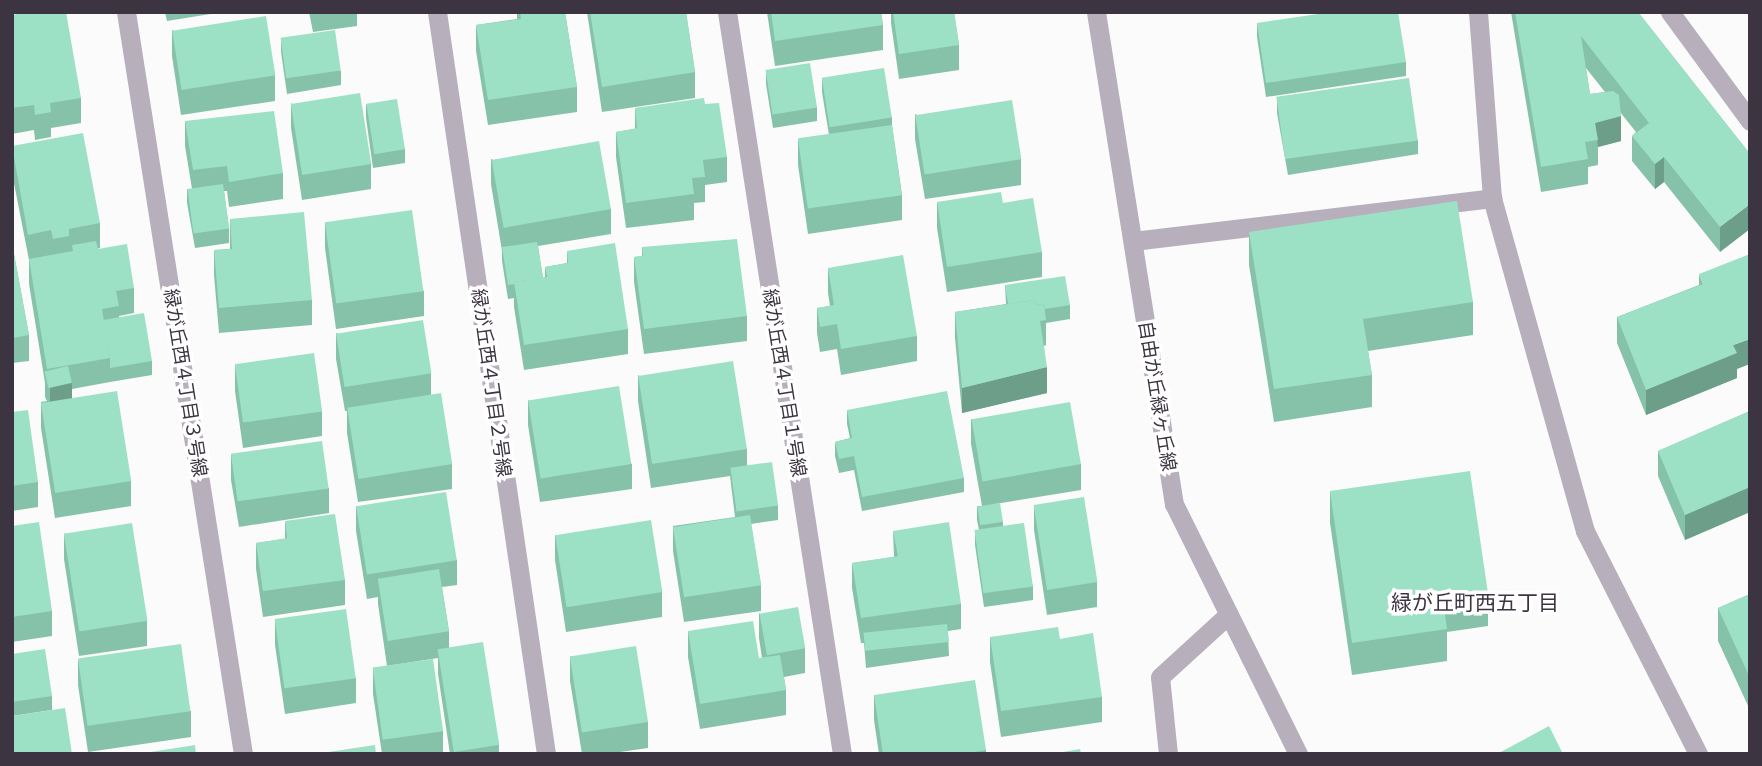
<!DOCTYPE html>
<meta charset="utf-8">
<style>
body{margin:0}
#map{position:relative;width:1762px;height:766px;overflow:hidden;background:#fbfbfb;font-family:"DejaVu Sans","Noto Sans JP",sans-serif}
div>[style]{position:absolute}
.minor>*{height:19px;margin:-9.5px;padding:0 9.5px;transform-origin:9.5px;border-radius:9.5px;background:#b7afbc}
.tertiary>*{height:19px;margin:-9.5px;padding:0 9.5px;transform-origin:9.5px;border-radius:9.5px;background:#b7afbc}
.wall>*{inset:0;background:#86c2a9}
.shaded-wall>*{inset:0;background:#6d9e8a}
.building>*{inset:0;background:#9ce1c5;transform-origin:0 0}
span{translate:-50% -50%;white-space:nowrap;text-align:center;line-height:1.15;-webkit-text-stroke:7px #fff;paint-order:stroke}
.street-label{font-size:19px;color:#3c3441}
.neighbourhood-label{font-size:21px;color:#3c3441}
.frame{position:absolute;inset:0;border:14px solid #3c3441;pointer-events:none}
</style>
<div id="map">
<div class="minor">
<i style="left:126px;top:12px;width:751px;rotate:81.04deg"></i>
<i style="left:437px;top:12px;width:750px;rotate:81.64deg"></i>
<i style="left:727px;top:12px;width:751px;rotate:81.19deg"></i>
<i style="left:1478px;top:12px;width:187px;rotate:85.7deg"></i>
<i style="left:1492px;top:198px;width:346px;rotate:74.4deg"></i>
<i style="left:1585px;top:531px;width:250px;rotate:63.1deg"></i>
<i style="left:1670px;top:12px;width:135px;rotate:53.7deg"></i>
<i style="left:1133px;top:241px;width:362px;rotate:-6.8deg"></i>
<i style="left:1168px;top:754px;width:77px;rotate:-95.9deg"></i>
<i style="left:1160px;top:677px;width:93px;rotate:-42.4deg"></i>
</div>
<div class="tertiary">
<i style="left:1096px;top:12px;width:498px;rotate:81deg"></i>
<i style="left:1174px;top:504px;width:279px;rotate:63.6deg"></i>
</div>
<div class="wall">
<i style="clip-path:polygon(165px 12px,223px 12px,167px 21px)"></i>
<i style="clip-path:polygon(309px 12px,357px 12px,357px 26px,313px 32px)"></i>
<i style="clip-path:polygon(517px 12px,565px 12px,577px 87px,577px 112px,488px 125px,476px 51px,476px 25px,517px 19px)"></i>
<i style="clip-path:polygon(587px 12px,686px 12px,695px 72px,695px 98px,602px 112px)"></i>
<i style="clip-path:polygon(767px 12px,881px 12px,883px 25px,883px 50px,775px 66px)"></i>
<i style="clip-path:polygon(891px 12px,954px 12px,959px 45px,959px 70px,899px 79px,891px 23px)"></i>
<i style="clip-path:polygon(evenodd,1511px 12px,1638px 12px,1750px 154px,1720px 252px,1664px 182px,1655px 189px,1632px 161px,1632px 136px,1636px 132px,1620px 112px,1621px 141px,1598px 147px,1598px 165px,1588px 167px,1588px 184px,1541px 192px,1511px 12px,1586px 68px,1605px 92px,1590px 94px,1586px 68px)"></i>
<i style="clip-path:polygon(12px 15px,81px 98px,81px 123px,51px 128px,51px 137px,35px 140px,34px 130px,12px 134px)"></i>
<i style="clip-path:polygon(1257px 23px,1406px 62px,1406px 76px,1266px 97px,1257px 37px)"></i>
<i style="clip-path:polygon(172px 30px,275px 75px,275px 101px,181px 115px,172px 56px)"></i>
<i style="clip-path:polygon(281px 38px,341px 71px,341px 85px,287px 94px,281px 52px)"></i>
<i style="clip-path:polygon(766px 70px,817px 107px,817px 121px,773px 128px,766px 84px)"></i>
<i style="clip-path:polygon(822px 78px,892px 117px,892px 125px,902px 195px,902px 220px,808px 234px,798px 165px,798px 140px,829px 135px,822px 92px)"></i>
<i style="clip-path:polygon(1277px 99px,1418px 140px,1418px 154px,1288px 175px,1277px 113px)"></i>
<i style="clip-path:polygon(291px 103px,371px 164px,371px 189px,302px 200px,291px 128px)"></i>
<i style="clip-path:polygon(366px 104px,405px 149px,405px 163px,373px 168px,366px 118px)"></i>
<i style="clip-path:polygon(705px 104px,727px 157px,727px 182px,705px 185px,705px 202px,694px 203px,694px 220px,626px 228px,616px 157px,616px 132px,635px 129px,635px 108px)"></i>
<i style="clip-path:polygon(915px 114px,1021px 159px,1021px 185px,925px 199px,915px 139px)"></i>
<i style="clip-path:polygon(185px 121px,283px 173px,283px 199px,229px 207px,227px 191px,224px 191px,229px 229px,229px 243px,195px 248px,187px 203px,187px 189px,192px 189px,185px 146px)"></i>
<i style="clip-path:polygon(12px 146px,100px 223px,100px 248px,98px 248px,134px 288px,134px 313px,119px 316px,119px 317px,152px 361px,152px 375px,110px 382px,72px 389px,72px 398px,131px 481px,131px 506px,55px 518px,41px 428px,41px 402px,47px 401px,45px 397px,45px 383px,29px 284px,29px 260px,12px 173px)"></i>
<i style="clip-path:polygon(491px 159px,611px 209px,611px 234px,538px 246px,543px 278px,545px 277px,545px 267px,567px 263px,567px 251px,628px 329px,628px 354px,524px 370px,514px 307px,514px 298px,508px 299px,502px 261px,502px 251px,491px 184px)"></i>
<i style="clip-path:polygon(937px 202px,1003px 203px,1042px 252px,1042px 277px,947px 292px,937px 228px)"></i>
<i style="clip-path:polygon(230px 219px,312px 300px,312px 325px,219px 333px,214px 275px,214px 250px,230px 249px)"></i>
<i style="clip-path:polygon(325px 223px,424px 291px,424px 316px,336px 329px,325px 248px)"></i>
<i style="clip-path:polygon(1249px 232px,1473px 302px,1473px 335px,1368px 351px,1372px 375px,1372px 407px,1274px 422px,1249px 265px)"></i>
<i style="clip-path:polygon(12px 243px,29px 335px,29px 361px,12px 363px)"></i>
<i style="clip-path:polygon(642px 247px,747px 316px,747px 341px,644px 354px,634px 282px,634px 257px,642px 256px)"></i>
<i style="clip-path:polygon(828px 268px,917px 336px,917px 361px,841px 375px,837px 349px,820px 352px,817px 333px,817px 308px,830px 306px,828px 293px)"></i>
<i style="clip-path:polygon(1699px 274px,1737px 369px,1737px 378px,1646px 415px,1617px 343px,1617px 317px,1699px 285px)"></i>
<i style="clip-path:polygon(1005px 285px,1070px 305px,1070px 319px,1046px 323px,1046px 345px,1044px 346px,1047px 393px,962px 413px,955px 338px,955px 312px,1006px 304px)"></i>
<i style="clip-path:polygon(336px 333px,431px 373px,431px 395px,452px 464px,452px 489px,358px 502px,347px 433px,347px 411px,345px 411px,336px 359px)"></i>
<i style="clip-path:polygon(235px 365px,322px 411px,322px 436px,243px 448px,235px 391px)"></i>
<i style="clip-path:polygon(638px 375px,747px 449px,747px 465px,778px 506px,778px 520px,751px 524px,761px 585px,761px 611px,684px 622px,673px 551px,673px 526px,735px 517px,730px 476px,651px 488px,638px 401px)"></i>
<i style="clip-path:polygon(528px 400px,632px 464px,632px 489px,540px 502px,528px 425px)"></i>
<i style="clip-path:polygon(847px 410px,964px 478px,964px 492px,862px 511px,854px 470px,839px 473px,835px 456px,835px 442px,850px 438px,847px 424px)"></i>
<i style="clip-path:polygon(1750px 411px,1750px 512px,1685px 540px,1658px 476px,1658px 451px)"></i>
<i style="clip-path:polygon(12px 412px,38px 482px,38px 507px,12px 511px)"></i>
<i style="clip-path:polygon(971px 419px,1081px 464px,1081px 490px,995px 504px,1003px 522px,1003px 527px,1033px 586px,1033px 600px,984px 607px,975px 545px,975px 531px,979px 530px,977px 520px,977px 506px,982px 506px,971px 444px)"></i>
<i style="clip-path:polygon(231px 455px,329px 488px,329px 513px,239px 527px,231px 480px)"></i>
<i style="clip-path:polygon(1330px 491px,1488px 593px,1488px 626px,1447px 632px,1447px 661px,1352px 675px,1330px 523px)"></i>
<i style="clip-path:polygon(1034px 505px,1097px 582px,1097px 607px,1047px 615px,1034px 530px)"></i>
<i style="clip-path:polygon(356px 506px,457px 560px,457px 585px,442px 587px,449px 631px,449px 647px,499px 745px,499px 754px,450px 754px,438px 674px,438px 658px,387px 666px,378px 604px,378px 597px,367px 599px,356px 531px)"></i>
<i style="clip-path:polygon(285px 521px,345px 580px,345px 605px,263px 617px,256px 569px,256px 543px,285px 539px)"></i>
<i style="clip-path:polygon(12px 526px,52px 611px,52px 636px,12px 642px)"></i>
<i style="clip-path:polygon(893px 531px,961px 604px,961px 629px,948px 631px,949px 656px,866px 668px,864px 643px,861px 643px,852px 588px,852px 563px,894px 557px)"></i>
<i style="clip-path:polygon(64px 533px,147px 621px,147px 646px,79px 656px,64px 559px)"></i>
<i style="clip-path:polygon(555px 535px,662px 592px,662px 617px,566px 632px,555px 560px)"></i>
<i style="clip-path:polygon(1750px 594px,1750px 710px,1718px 641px,1718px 608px)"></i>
<i style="clip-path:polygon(759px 613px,805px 648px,805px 673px,784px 677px,786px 690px,786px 715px,700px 729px,688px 657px,688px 631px,759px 658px,762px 658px,759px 638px)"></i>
<i style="clip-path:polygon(275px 620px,356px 678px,356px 703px,285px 714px,275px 645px)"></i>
<i style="clip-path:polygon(990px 637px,1060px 639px,1102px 697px,1102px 722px,1001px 737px,990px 662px)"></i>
<i style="clip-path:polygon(12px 654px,52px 696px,52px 710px,12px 716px)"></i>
<i style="clip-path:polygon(570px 656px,648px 722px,648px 748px,606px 754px,582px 754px,570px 681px)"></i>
<i style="clip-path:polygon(78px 660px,191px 711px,191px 737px,88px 752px,78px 685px)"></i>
<i style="clip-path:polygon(373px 668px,443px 731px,443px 754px,382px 754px,373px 694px)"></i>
<i style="clip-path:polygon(874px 695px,986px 750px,986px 754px,879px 754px,874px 720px)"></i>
</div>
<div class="shaded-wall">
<i style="clip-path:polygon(1621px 116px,1621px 141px,1598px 147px,1595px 123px)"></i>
<i style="clip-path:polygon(1664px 157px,1664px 182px,1655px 189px,1655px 164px)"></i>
<i style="clip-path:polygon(1750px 204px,1750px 229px,1720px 252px,1720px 227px)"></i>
<i style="clip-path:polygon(1750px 339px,1750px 364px,1737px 369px,1737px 378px,1646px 415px,1646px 390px,1733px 345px)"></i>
<i style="clip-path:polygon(1047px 367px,1047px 393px,962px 413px,962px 388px)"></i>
<i style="clip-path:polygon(72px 383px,72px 408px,50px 413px,50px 388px)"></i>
<i style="clip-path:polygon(1750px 487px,1750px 512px,1685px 540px,1685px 515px)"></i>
</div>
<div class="building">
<i style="clip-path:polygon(27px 12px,66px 12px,81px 98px,50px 103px,51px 112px,35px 115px,34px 105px,12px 108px,12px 15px)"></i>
<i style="clip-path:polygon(520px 12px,565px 12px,577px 87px,488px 100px,476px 25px,521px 19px)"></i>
<i style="clip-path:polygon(590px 12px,686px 12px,695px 72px,602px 87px)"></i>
<i style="clip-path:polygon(771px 12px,881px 12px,883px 25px,775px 41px)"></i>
<i style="clip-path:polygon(893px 12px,954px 12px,959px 45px,899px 54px)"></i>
<i style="clip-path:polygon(1332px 12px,1398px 12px,1406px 62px,1266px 83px,1257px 23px)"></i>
<i style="clip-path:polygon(1515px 12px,1638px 12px,1750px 154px,1750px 204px,1720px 227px,1664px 157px,1655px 164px,1632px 136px,1649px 123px,1581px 36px,1590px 94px,1613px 91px,1619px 95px,1621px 116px,1595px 123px,1598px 140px,1585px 142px,1588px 159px,1541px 167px)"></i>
<i style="left:266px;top:16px;width:60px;height:95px;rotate:81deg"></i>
<i style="left:335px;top:30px;width:41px;height:55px;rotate:82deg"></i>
<i style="left:810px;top:63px;width:45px;height:45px;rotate:81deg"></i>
<i style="left:884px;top:68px;width:50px;height:63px;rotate:81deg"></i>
<i style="left:1409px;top:78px;width:63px;height:134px;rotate:82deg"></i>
<i style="left:360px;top:93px;width:72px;height:70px;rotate:81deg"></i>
<i style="clip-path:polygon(704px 98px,705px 104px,719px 103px,727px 157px,703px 160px,705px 177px,692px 178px,694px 194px,626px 203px,616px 132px,637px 128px,635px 108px)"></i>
<i style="left:397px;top:99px;width:51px;height:31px;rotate:81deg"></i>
<i style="left:1012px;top:100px;width:60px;height:98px;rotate:81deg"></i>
<i style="clip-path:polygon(274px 111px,283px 173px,229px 182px,227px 166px,193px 170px,185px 121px)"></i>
<i style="left:892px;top:125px;width:71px;height:95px;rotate:82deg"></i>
<i style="clip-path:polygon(83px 133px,100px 223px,69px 229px,69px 236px,53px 239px,51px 230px,28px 235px,12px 146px)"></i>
<i style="left:599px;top:141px;width:69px;height:109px;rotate:80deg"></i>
<i style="left:223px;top:184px;width:45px;height:36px;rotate:82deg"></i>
<i style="clip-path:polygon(1001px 192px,1003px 203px,1033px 198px,1042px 252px,947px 267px,937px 202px)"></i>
<i style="clip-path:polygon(1457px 201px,1473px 302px,1363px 319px,1372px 375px,1274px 389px,1249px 232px)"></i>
<i style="left:412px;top:210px;width:82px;height:88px;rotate:82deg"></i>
<i style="clip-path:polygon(304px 212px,312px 300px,219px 308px,214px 250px,232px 249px,230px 219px)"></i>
<i style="clip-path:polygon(737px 239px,747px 316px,644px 329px,634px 257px,643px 256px,642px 247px)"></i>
<i style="clip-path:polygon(96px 241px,98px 249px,127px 244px,134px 288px,116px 291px,119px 306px,102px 309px,110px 358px,47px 369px,29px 259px,73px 251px,72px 245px)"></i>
<i style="clip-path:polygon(537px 242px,543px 278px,514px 282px,515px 284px,508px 285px,502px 247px)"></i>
<i style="clip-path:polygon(12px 243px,29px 335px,12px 338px)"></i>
<i style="clip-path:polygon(615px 243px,628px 329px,524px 345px,514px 282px,547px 277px,545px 267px,568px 263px,567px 251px)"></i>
<i style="clip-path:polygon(1750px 254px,1750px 339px,1733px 345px,1737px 353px,1646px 390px,1617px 317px,1703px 284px,1699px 274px)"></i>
<i style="clip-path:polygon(903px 255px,917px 336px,841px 349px,837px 324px,820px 327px,817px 308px,834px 305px,828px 268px)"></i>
<i style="clip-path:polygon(1065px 276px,1070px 305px,1045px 309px,1044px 304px,1036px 305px,1035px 300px,1008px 304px,1005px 285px)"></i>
<i style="clip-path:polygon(1035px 300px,1036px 305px,1044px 304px,1046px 320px,1040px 321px,1047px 367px,962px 388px,955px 312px)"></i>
<i style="clip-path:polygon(144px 313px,152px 361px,110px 368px,110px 358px,103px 320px)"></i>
<i style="left:423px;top:320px;width:54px;height:88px;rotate:81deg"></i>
<i style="left:314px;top:353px;width:59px;height:80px;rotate:82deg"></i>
<i style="left:733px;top:361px;width:89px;height:96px;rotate:81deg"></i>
<i style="left:68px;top:366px;width:17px;height:24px;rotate:77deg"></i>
<i style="left:619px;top:386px;width:79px;height:92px;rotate:81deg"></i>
<i style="left:117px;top:391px;width:91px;height:77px;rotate:81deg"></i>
<i style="clip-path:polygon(947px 391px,964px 478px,862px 497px,854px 456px,839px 459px,835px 442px,852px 438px,847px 410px)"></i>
<i style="left:441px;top:393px;width:72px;height:95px;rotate:81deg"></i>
<i style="left:1070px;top:402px;width:63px;height:100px;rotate:80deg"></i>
<i style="clip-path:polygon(28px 410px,38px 482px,12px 486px,12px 412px)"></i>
<i style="clip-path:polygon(1750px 411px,1750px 487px,1685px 515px,1658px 451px)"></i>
<i style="left:322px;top:441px;width:48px;height:92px;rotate:82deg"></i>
<i style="left:772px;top:462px;width:44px;height:42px;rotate:82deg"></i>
<i style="clip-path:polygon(1470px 471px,1488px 593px,1443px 600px,1447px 629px,1352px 643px,1330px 491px)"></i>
<i style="left:446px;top:492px;width:69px;height:91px;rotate:81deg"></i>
<i style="left:1084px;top:497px;width:86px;height:51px;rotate:81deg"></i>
<i style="left:1000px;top:503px;width:19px;height:23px;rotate:81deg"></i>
<i style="clip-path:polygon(335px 514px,345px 580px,263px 591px,256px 543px,287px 538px,285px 521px)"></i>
<i style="left:750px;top:515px;width:71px;height:78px;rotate:81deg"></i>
<i style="left:651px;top:520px;width:73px;height:97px;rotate:81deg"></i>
<i style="clip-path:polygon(39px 522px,52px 611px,12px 617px,12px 526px)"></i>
<i style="clip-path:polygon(949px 522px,961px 604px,861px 618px,852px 563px,898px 556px,893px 531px)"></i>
<i style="left:132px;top:523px;width:99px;height:69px;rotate:81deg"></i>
<i style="left:1024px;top:523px;width:64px;height:50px;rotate:82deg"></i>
<i style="left:439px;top:569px;width:63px;height:62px;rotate:81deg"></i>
<i style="clip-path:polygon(1750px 594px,1750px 678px,1718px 608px)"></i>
<i style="left:798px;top:607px;width:42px;height:39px;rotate:80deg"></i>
<i style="left:346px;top:609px;width:70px;height:72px;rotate:82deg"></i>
<i style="clip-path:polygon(753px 621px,759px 658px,780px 655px,786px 690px,700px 704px,688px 631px)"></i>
<i style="left:947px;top:624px;width:18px;height:84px;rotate:84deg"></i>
<i style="clip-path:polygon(1058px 627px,1060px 639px,1093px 633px,1102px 697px,1001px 711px,990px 637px)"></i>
<i style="left:483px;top:642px;width:104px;height:46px;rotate:81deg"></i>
<i style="left:181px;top:644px;width:68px;height:104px;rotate:82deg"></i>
<i style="left:636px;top:646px;width:77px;height:67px;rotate:81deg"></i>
<i style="clip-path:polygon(45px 649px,52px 696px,12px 702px,12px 654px)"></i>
<i style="left:433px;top:659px;width:73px;height:61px;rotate:82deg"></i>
<i style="clip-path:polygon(975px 680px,986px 750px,964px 754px,883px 754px,874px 695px)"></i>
<i style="clip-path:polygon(65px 708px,72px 754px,12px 754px,12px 716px)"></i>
<i style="clip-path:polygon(1549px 726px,1563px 754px,1497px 754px)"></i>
<i style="clip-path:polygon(195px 745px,196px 754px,138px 754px)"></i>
<i style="clip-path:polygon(375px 745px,376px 754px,315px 754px)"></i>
<i style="clip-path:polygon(1080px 749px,1081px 754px,1052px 754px)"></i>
</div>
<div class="street-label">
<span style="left:185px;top:383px;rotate:81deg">緑が丘西４丁目３号線</span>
<span style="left:491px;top:383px;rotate:82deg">緑が丘西４丁目２号線</span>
<span style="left:784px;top:383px;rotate:81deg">緑が丘西４丁目１号線</span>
<span style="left:1157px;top:396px;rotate:81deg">自由が丘緑ヶ丘線</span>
</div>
<div class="neighbourhood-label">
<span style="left:1475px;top:603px">緑が丘町西五丁目</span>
</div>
<div class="frame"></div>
</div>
